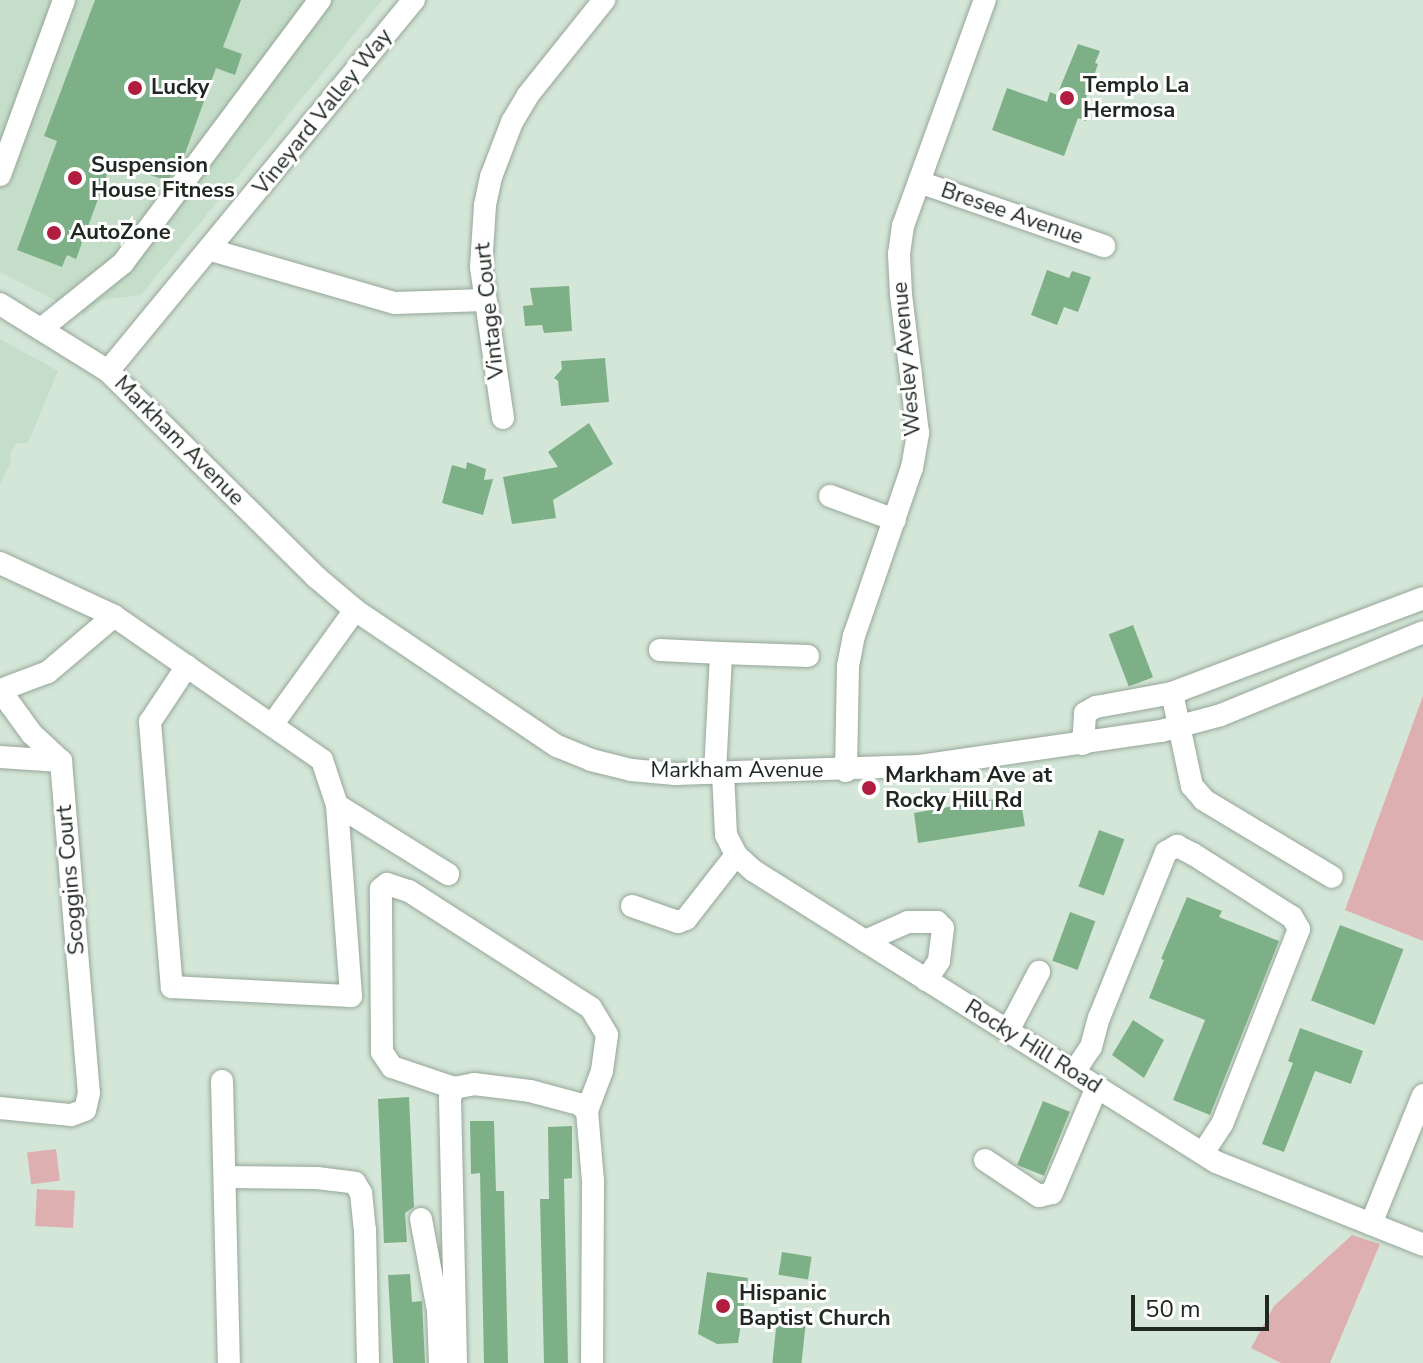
<!DOCTYPE html>
<style>
body{margin:0}
#map{position:relative;width:1423px;height:1363px;overflow:hidden;background:#d4e6d7;font-family:"Nunito Sans",sans-serif}
div>[style]{position:absolute}
.built>*{inset:0;background:#c5dec9}
.green>*{inset:0;background:#deafb1;transform-origin:0 0}
.building>*{inset:0;background:#7eb088;transform-origin:0 0}
.roads{filter:drop-shadow(0 0 2px #96a698) drop-shadow(0 0 2px #96a698)}
.minor>*{height:22px;margin:-11px;padding:0 11px;transform-origin:11px;border-radius:11px;background:#fff}
.dots>*{width:22px;height:22px;translate:-50% -50%;box-sizing:border-box;border:4px solid #fff;border-radius:50%}
span{translate:-50% -50%;white-space:nowrap;text-align:center;line-height:1.15;-webkit-text-stroke:6px #fff;paint-order:stroke}
.poi-label{font-size:22px;color:#212822;font-weight:700}
.left{translate:0 -50%;text-align:left}
.street-label{font-size:22px;color:#212822}
.scale{position:absolute;left:1131px;top:1295px;width:138px;height:36px;box-sizing:border-box;border:4px solid #212822;border-top:0;padding-left:10px;font-size:24px;line-height:28px;white-space:nowrap;color:#212822;-webkit-text-stroke:6px #fff;paint-order:stroke}
</style>
<div id="map">
<div class="built">
<i style="clip-path:polygon(0 0,382px 0,141px 295px,102px 300px,84px 315px,0 272px)"></i>
<i style="clip-path:polygon(0 339px,58px 371px,28px 443px,17px 443px,11px 451px,10px 464px,0 484px)"></i>
</div>
<div class="green">
<i style="clip-path:polygon(1423px 696px,1423px 941px,1345px 910px)"></i>
<i style="left:56px;top:1149px;width:32px;height:29px;rotate:83deg"></i>
<i style="left:37px;top:1189px;width:38px;height:37px;rotate:3deg"></i>
<i style="clip-path:polygon(1352px 1235px,1380px 1244px,1330px 1363px,1281px 1363px,1251px 1348px,1274px 1306px)"></i>
</div>
<div class="building">
<i style="clip-path:polygon(95px 0,241px 0,223px 47px,242px 54px,235px 75px,216px 68px,182px 162px,167px 181px,112px 161px,76px 259px,67px 255px,62px 267px,17px 250px,57px 141px,44px 136px)"></i>
<i style="clip-path:polygon(1078px 44px,1100px 51px,1095px 63px,1098px 64px,1084px 104px,1090px 106px,1086px 121px,1078px 118px,1064px 156px,992px 130px,1007px 88px,1047px 102px,1050px 92px,1057px 95px)"></i>
<i style="clip-path:polygon(1047px 270px,1069px 278px,1072px 271px,1091px 277px,1078px 312px,1064px 307px,1057px 325px,1031px 315px)"></i>
<i style="clip-path:polygon(569px 286px,572px 331px,544px 333px,542px 325px,525px 326px,523px 306px,533px 305px,530px 288px)"></i>
<i style="clip-path:polygon(605px 358px,609px 402px,561px 406px,558px 381px,554px 378px,562px 369px,561px 361px)"></i>
<i style="clip-path:polygon(589px 423px,613px 464px,553px 500px,556px 518px,512px 524px,503px 477px,558px 467px,548px 452px)"></i>
<i style="clip-path:polygon(467px 462px,486px 469px,484px 480px,493px 479px,483px 515px,442px 503px,452px 465px,466px 469px)"></i>
<i style="left:1133px;top:625px;width:56px;height:26px;rotate:69deg"></i>
<i style="clip-path:polygon(1012px 796px,1020px 797px,1025px 826px,918px 843px,914px 813px)"></i>
<i style="left:1099px;top:830px;width:27px;height:60px;rotate:20deg"></i>
<i style="clip-path:polygon(1187px 897px,1222px 911px,1219px 917px,1279px 941px,1210px 1115px,1173px 1100px,1205px 1020px,1149px 998px,1164px 960px,1161px 959px)"></i>
<i style="left:1070px;top:912px;width:27px;height:52px;rotate:20deg"></i>
<i style="left:1340px;top:925px;width:68px;height:81px;rotate:21deg"></i>
<i style="clip-path:polygon(1133px 1020px,1164px 1040px,1144px 1078px,1112px 1055px)"></i>
<i style="clip-path:polygon(1300px 1028px,1363px 1051px,1351px 1084px,1315px 1071px,1284px 1152px,1262px 1144px,1293px 1063px,1288px 1061px)"></i>
<i style="clip-path:polygon(409px 1097px,414px 1207px,405px 1213px,407px 1242px,384px 1243px,378px 1099px)"></i>
<i style="left:1043px;top:1101px;width:29px;height:69px;rotate:22deg"></i>
<i style="clip-path:polygon(470px 1121px,494px 1121px,496px 1191px,504px 1191px,508px 1363px,484px 1363px,480px 1173px,471px 1174px)"></i>
<i style="clip-path:polygon(572px 1126px,572px 1178px,564px 1179px,568px 1363px,544px 1363px,540px 1199px,549px 1199px,548px 1127px)"></i>
<i style="left:782px;top:1252px;width:30px;height:23px;rotate:9deg"></i>
<i style="clip-path:polygon(707px 1272px,748px 1278px,738px 1343px,717px 1344px,698px 1334px)"></i>
<i style="clip-path:polygon(410px 1274px,412px 1302px,422px 1301px,425px 1363px,393px 1363px,388px 1275px)"></i>
<i style="left:777px;top:1319px;width:29px;height:44px;rotate:6deg"></i>
</div>
<div class="roads">
<div class="minor">
<i style="left:0;top:175px;width:186px;rotate:-69.9deg"></i>
<i style="left:919px;top:182px;width:196px;rotate:19.1deg"></i>
<i style="left:211px;top:250px;width:191px;rotate:16.1deg"></i>
<i style="left:395px;top:303px;width:90px;rotate:-1.9deg"></i>
<i style="left:0;top:304px;width:127px;rotate:31.8deg"></i>
<i style="left:108px;top:371px;width:293px;rotate:44.7deg"></i>
<i style="left:316px;top:577px;width:51px;rotate:40.2deg"></i>
<i style="left:355px;top:610px;width:244px;rotate:34deg"></i>
<i style="left:557px;top:746px;width:37px;rotate:22deg"></i>
<i style="left:591px;top:760px;width:41px;rotate:14deg"></i>
<i style="left:631px;top:770px;width:44px;rotate:5.2deg"></i>
<i style="left:675px;top:774px;width:245px;rotate:-1.9deg"></i>
<i style="left:920px;top:766px;width:244px;rotate:-8.3deg"></i>
<i style="left:1161px;top:731px;width:62px;rotate:-14.9deg"></i>
<i style="left:1221px;top:715px;width:218px;rotate:-22.3deg"></i>
<i style="left:41px;top:329px;width:105px;rotate:-38.8deg"></i>
<i style="left:123px;top:263px;width:329px;rotate:-53.2deg"></i>
<i style="left:108px;top:371px;width:481px;rotate:-50.5deg"></i>
<i style="left:503px;top:418px;width:153px;rotate:-98.3deg"></i>
<i style="left:481px;top:267px;width:62px;rotate:-86.3deg"></i>
<i style="left:485px;top:205px;width:29px;rotate:-78deg"></i>
<i style="left:491px;top:177px;width:59px;rotate:-69.1deg"></i>
<i style="left:512px;top:122px;width:31px;rotate:-59deg"></i>
<i style="left:528px;top:95px;width:122px;rotate:-51.3deg"></i>
<i style="left:830px;top:496px;width:69px;rotate:20.3deg"></i>
<i style="left:0;top:563px;width:126px;rotate:24.9deg"></i>
<i style="left:114px;top:616px;width:87px;rotate:139.7deg"></i>
<i style="left:48px;top:672px;width:51px;rotate:159.4deg"></i>
<i style="left:114px;top:616px;width:253px;rotate:34.7deg"></i>
<i style="left:322px;top:760px;width:47px;rotate:71.6deg"></i>
<i style="left:337px;top:805px;width:131px;rotate:31.9deg"></i>
<i style="left:660px;top:650px;width:61px;rotate:2.8deg"></i>
<i style="left:187px;top:666px;width:67px;rotate:123.5deg"></i>
<i style="left:150px;top:722px;width:266px;rotate:85.3deg"></i>
<i style="left:172px;top:987px;width:179px;rotate:2.9deg"></i>
<i style="left:351px;top:996px;width:192px;rotate:-94.2deg"></i>
<i style="left:0;top:690px;width:54px;rotate:54deg"></i>
<i style="left:32px;top:734px;width:40px;rotate:43deg"></i>
<i style="left:61px;top:761px;width:333px;rotate:85.2deg"></i>
<i style="left:89px;top:1093px;width:17px;rotate:103deg"></i>
<i style="left:85px;top:1110px;width:15px;rotate:160deg"></i>
<i style="left:71px;top:1115px;width:71px;rotate:-174.4deg"></i>
<i style="left:1172px;top:693px;width:95px;rotate:77.9deg"></i>
<i style="left:1192px;top:786px;width:18px;rotate:49deg"></i>
<i style="left:1204px;top:800px;width:149px;rotate:31deg"></i>
<i style="left:272px;top:725px;width:142px;rotate:-54.2deg"></i>
<i style="left:1083px;top:744px;width:31px;rotate:-86deg"></i>
<i style="left:1085px;top:713px;width:13px;rotate:-29deg"></i>
<i style="left:1096px;top:707px;width:77px;rotate:-10.4deg"></i>
<i style="left:1172px;top:693px;width:268px;rotate:-20.7deg"></i>
<i style="left:0;top:757px;width:61px;rotate:3.8deg"></i>
<i style="left:846px;top:771px;width:105px;rotate:-88.9deg"></i>
<i style="left:848px;top:666px;width:31px;rotate:-79deg"></i>
<i style="left:854px;top:636px;width:178px;rotate:-71deg"></i>
<i style="left:912px;top:468px;width:36px;rotate:-80deg"></i>
<i style="left:918px;top:433px;width:140px;rotate:-97deg"></i>
<i style="left:901px;top:294px;width:40px;rotate:-92.9deg"></i>
<i style="left:899px;top:254px;width:28px;rotate:-82deg"></i>
<i style="left:903px;top:226px;width:240px;rotate:-70.1deg"></i>
<i style="left:715px;top:773px;width:120px;rotate:-87.1deg"></i>
<i style="left:721px;top:653px;width:87px;rotate:2deg"></i>
<i style="left:723px;top:773px;width:62px;rotate:87.2deg"></i>
<i style="left:726px;top:835px;width:22px;rotate:63deg"></i>
<i style="left:736px;top:855px;width:24px;rotate:42deg"></i>
<i style="left:754px;top:871px;width:546px;rotate:32.21deg"></i>
<i style="left:1216px;top:1162px;width:223px;rotate:21.8deg"></i>
<i style="left:632px;top:906px;width:49px;rotate:19.2deg"></i>
<i style="left:678px;top:922px;width:9px;rotate:-21deg"></i>
<i style="left:686px;top:919px;width:81px;rotate:-52deg"></i>
<i style="left:865px;top:941px;width:47px;rotate:-23.8deg"></i>
<i style="left:908px;top:922px;width:29px"></i>
<i style="left:937px;top:922px;width:8px;rotate:45deg"></i>
<i style="left:943px;top:928px;width:33px;rotate:97deg"></i>
<i style="left:939px;top:961px;width:23px;rotate:124deg"></i>
<i style="left:1008px;top:1031px;width:67px;rotate:-62.3deg"></i>
<i style="left:1074px;top:1072px;width:30px;rotate:-56deg"></i>
<i style="left:1091px;top:1047px;width:30px;rotate:-75deg"></i>
<i style="left:1099px;top:1018px;width:179px;rotate:-68deg"></i>
<i style="left:1166px;top:852px;width:13px;rotate:-29deg"></i>
<i style="left:1177px;top:846px;width:18px;rotate:27deg"></i>
<i style="left:1193px;top:854px;width:117px;rotate:32.5deg"></i>
<i style="left:1292px;top:917px;width:14px;rotate:60deg"></i>
<i style="left:1299px;top:929px;width:210px;rotate:111.5deg"></i>
<i style="left:1222px;top:1124px;width:35px;rotate:123deg"></i>
<i style="left:222px;top:1081px;width:282px;rotate:88.6deg"></i>
<i style="left:454px;top:1088px;width:65px;rotate:-161.3deg"></i>
<i style="left:392px;top:1067px;width:18px;rotate:-124deg"></i>
<i style="left:382px;top:1052px;width:163px;rotate:-90.4deg"></i>
<i style="left:381px;top:889px;width:8px;rotate:-40deg"></i>
<i style="left:387px;top:884px;width:23px;rotate:18deg"></i>
<i style="left:409px;top:891px;width:216px;rotate:32.7deg"></i>
<i style="left:591px;top:1008px;width:31px;rotate:59deg"></i>
<i style="left:607px;top:1035px;width:36px;rotate:98deg"></i>
<i style="left:602px;top:1071px;width:43px;rotate:110.6deg"></i>
<i style="left:985px;top:1160px;width:65px;rotate:33.7deg"></i>
<i style="left:1039px;top:1196px;width:13px;rotate:-13deg"></i>
<i style="left:1052px;top:1193px;width:115px;rotate:-67deg"></i>
<i style="left:225px;top:1177px;width:92px;rotate:0.6deg"></i>
<i style="left:317px;top:1178px;width:38px;rotate:7deg"></i>
<i style="left:355px;top:1183px;width:12px;rotate:59deg"></i>
<i style="left:361px;top:1193px;width:37px;rotate:84deg"></i>
<i style="left:365px;top:1230px;width:133px;rotate:88.7deg"></i>
<i style="left:421px;top:1219px;width:94px;rotate:79.5deg"></i>
<i style="left:438px;top:1311px;width:52px;rotate:87.8deg"></i>
<i style="left:1371px;top:1224px;width:139px;rotate:-68deg"></i>
<i style="left:456px;top:1363px;width:265px;rotate:-91.3deg"></i>
<i style="left:450px;top:1098px;width:11px;rotate:-68deg"></i>
<i style="left:454px;top:1088px;width:20px;rotate:-11deg"></i>
<i style="left:474px;top:1084px;width:56px;rotate:7.1deg"></i>
<i style="left:530px;top:1091px;width:51px;rotate:14.9deg"></i>
<i style="left:579px;top:1104px;width:11px;rotate:41deg"></i>
<i style="left:587px;top:1111px;width:70px;rotate:85.1deg"></i>
<i style="left:593px;top:1181px;width:182px;rotate:90.3deg"></i>
</div>
</div>
<div class="dots">
<i style="left:135px;top:88px;background:#b11d3e"></i>
<i style="left:1067px;top:98px;background:#b11d3e"></i>
<i style="left:75px;top:178px;background:#b11d3e"></i>
<i style="left:54px;top:233px;background:#b11d3e"></i>
<i style="left:869px;top:788px;background:#b11d3e"></i>
<i style="left:723px;top:1306px;background:#b11d3e"></i>
</div>
<div class="poi-label">
<span class="left" style="left:1083px;top:98px">Templo La<br>Hermosa</span>
<span class="left" style="left:151px;top:88px">Lucky</span>
<span class="left" style="left:91px;top:178px">Suspension<br>House Fitness</span>
<span class="left" style="left:70px;top:233px">AutoZone</span>
<span class="left" style="left:885px;top:788px">Markham Ave at<br>Rocky Hill Rd</span>
<span class="left" style="left:739px;top:1306px">Hispanic<br>Baptist Church</span>
</div>
<div class="street-label">
<span style="left:323px;top:112px;rotate:-51deg">Vineyard Valley Way</span>
<span style="left:1012px;top:214px;rotate:19deg">Bresee Avenue</span>
<span style="left:490px;top:311px;rotate:-96deg">Vintage Court</span>
<span style="left:907px;top:359px;rotate:-95deg">Wesley Avenue</span>
<span style="left:179px;top:441px;rotate:45deg">Markham Avenue</span>
<span style="left:737px;top:771px">Markham Avenue</span>
<span style="left:71px;top:880px;rotate:-95deg">Scoggins Court</span>
<span style="left:1033px;top:1047px;rotate:32deg">Rocky Hill Road</span>
</div>
<div class="scale">50 m</div>
</div>
